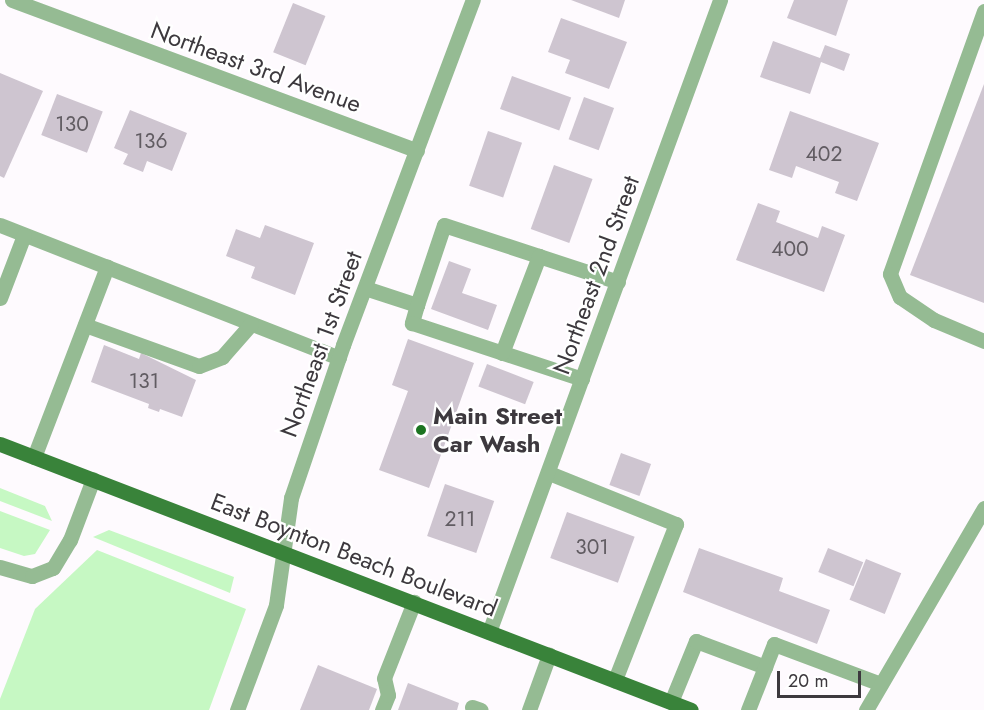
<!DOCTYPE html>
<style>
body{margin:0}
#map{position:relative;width:984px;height:710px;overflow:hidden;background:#fefafe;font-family:Jost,sans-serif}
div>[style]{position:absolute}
.green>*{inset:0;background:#c6f8c3}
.building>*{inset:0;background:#cec5d0;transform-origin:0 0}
.lane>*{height:15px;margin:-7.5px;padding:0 7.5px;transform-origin:7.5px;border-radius:7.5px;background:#95bb93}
.street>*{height:15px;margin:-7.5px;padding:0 7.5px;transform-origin:7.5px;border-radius:7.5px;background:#95bb93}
.primary>*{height:15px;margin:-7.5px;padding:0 7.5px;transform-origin:7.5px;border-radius:7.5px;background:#39833a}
.dots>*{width:16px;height:16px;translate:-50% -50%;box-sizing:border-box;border:3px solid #fff;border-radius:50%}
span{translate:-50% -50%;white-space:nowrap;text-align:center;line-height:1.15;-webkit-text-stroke:4.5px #fff;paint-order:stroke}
.number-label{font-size:21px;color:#615c62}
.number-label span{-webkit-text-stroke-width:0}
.street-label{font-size:24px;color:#3d393e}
.poi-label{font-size:24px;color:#3d393e;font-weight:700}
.left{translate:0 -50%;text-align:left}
.scale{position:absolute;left:777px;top:671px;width:84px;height:27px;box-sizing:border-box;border:3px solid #3d393e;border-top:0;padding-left:8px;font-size:18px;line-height:21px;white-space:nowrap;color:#3d393e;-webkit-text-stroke:4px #fff;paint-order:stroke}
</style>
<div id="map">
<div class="green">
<i style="clip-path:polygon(0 488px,45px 506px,52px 521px,0 501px)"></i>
<i style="clip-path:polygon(0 511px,50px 530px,35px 554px,24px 556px,0 548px)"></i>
<i style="clip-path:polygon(109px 530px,234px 577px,230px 593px,93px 537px)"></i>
<i style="clip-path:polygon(97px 550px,246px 609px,209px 710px,0 710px,0 699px,35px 609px)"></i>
</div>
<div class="building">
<i style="clip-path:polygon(571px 0,625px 0,619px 18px)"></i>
<i style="clip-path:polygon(794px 0,848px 0,836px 36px,787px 18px)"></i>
<i style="left:293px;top:3px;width:35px;height:53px;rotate:22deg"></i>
<i style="clip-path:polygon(561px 18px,627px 42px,609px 89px,565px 73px,570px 60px,548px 52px)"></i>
<i style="clip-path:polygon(773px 41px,820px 58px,825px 45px,850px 54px,844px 71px,821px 62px,810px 94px,760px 77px)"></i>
<i style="clip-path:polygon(0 73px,43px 91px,4px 178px,0 176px)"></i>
<i style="left:512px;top:76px;width:63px;height:35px;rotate:20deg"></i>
<i style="clip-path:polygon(984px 84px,984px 303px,910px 275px)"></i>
<i style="left:57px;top:94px;width:49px;height:44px;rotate:21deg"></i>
<i style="left:584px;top:97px;width:32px;height:45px;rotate:20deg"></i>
<i style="clip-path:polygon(130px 110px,187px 133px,172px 171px,147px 161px,143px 172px,123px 164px,128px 154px,114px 148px)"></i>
<i style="clip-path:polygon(790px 111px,879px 143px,857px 201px,835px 193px,839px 182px,796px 166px,792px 178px,769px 170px)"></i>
<i style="left:488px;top:131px;width:36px;height:58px;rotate:19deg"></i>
<i style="left:554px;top:165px;width:41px;height:68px;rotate:20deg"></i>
<i style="clip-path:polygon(758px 203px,780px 211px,776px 222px,818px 238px,822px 226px,845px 235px,824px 292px,736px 260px)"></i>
<i style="clip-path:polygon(265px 225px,314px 243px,295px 295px,251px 278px,255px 267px,226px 256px,236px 229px,260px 238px)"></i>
<i style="clip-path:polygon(449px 261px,471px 269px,462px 293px,497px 305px,488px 330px,431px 309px)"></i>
<i style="clip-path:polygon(408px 339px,474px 363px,429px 488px,379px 470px,408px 391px,392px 385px)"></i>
<i style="clip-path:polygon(104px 345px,139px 359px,141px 353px,196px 380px,182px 417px,160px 409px,159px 412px,148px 408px,149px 404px,91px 382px)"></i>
<i style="left:487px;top:364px;width:50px;height:24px;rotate:21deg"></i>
<i style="left:621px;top:453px;width:32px;height:34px;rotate:20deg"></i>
<i style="left:445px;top:484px;width:52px;height:55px;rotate:19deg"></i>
<i style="left:567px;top:512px;width:72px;height:49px;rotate:20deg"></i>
<i style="clip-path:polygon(699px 548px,783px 578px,779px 591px,830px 610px,817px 644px,683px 592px)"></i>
<i style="left:828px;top:548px;width:38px;height:26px;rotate:22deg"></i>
<i style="left:866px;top:559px;width:38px;height:44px;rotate:22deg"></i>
<i style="clip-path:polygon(318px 665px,377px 689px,369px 710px,300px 710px)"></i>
<i style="clip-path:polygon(408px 683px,459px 703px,457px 710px,398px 710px)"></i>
</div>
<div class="lane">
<i style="left:984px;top:11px;width:279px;rotate:109.7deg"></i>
<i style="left:890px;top:274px;width:25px;rotate:67deg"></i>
<i style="left:900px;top:297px;width:41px;rotate:34.1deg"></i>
<i style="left:934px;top:320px;width:54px;rotate:22.8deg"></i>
<i style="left:0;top:225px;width:364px;rotate:21.4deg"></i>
<i style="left:365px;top:288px;width:55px;rotate:18.1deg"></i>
<i style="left:417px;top:305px;width:84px;rotate:-71.4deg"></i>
<i style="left:444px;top:225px;width:183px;rotate:18.1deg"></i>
<i style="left:0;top:298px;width:67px;rotate:-69.1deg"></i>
<i style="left:417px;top:305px;width:19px;rotate:106deg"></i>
<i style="left:412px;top:323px;width:179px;rotate:18.2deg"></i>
<i style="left:85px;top:325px;width:121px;rotate:19.8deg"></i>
<i style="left:199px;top:366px;width:25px;rotate:-21deg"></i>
<i style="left:222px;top:357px;width:44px;rotate:-48.7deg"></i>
<i style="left:502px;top:353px;width:104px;rotate:-69.1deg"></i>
<i style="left:34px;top:457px;width:204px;rotate:-69deg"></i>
<i style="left:549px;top:473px;width:137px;rotate:21.9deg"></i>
<i style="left:676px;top:524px;width:168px;rotate:111.4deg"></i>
<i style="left:0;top:567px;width:33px;rotate:16deg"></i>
<i style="left:32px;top:576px;width:22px;rotate:-21deg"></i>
<i style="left:53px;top:568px;width:33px;rotate:-59deg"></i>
<i style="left:70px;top:540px;width:65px;rotate:-69.3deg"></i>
<i style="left:671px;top:702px;width:66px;rotate:-67.7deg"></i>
<i style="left:696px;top:641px;width:74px;rotate:20.6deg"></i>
<i style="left:472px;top:707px;width:9px;rotate:18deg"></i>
<i style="left:382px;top:710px;width:16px;rotate:-68deg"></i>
<i style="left:388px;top:695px;width:17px;rotate:-103deg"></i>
<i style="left:384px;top:678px;width:82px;rotate:-68.5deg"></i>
<i style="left:529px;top:710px;width:59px;rotate:-70deg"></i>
<i style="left:748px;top:710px;width:71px;rotate:-68.5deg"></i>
<i style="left:774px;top:644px;width:114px;rotate:20.5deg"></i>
</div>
<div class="street">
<i style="left:12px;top:0;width:432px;rotate:20.4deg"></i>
<i style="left:489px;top:632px;width:673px;rotate:-69.92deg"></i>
<i style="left:237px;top:710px;width:112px;rotate:-69.6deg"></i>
<i style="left:276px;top:605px;width:108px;rotate:-82deg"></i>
<i style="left:291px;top:498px;width:162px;rotate:-71.2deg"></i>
<i style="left:343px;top:345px;width:369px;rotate:-69.4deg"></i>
<i style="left:866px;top:710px;width:234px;rotate:-59.7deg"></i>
</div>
<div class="primary">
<i style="left:0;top:444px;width:740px;rotate:21.05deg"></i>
</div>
<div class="dots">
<i style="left:421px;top:430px;background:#1c7421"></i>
</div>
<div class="number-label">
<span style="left:72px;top:124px">130</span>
<span style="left:151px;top:141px">136</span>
<span style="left:824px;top:154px">402</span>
<span style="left:790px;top:249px">400</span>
<span style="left:144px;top:381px">131</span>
<span style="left:460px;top:519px">211</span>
<span style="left:592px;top:547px">301</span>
</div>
<div class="street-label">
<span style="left:256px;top:67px;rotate:20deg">Northeast 3rd Avenue</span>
<span style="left:596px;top:275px;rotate:-70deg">Northeast 2nd Street</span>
<span style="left:321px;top:344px;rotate:-70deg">Northeast 1st Street</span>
<span style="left:354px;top:555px;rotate:21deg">East Boynton Beach Boulevard</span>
</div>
<div class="poi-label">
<span class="left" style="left:433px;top:430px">Main Street<br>Car Wash</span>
</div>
<div class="scale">20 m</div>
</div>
